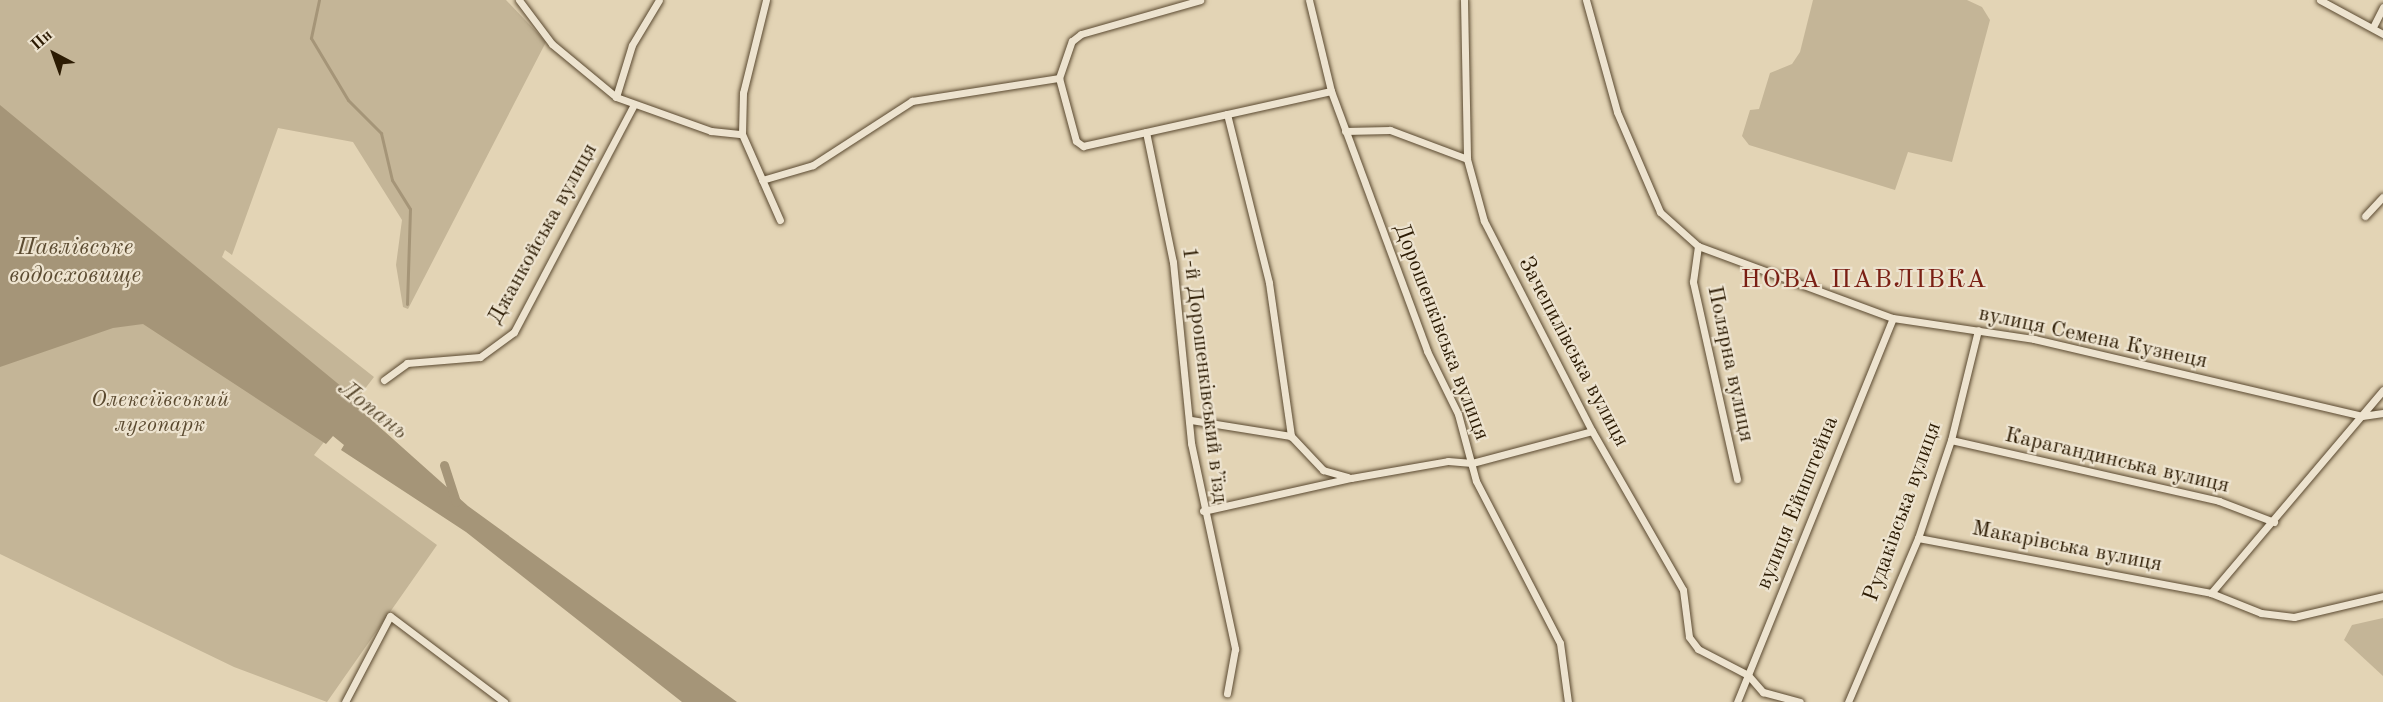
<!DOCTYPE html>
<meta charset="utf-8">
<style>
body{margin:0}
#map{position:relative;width:2383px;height:702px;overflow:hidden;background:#e3d4b5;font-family:"Old Standard TT",serif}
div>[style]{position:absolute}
.green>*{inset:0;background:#c4b597}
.water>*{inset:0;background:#a59578}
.stream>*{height:3px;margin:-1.5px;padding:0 1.5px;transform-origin:1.5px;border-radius:1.5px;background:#a59578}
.canal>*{height:9px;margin:-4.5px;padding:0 4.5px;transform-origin:4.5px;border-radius:4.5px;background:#a59578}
.roads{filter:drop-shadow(0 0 2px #5a4930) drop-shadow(0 0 2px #5a4930)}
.street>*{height:7px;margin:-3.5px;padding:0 3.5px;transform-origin:3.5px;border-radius:3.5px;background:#ede3cf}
span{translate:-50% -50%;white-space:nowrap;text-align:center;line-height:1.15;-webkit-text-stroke:4.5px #ede3cf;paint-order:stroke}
.street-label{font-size:22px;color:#2c1b03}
.park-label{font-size:22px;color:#5a492f;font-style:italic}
.water-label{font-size:24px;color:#5c4c32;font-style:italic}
.quarter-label{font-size:26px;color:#7a1f14;letter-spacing:1.5px}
.north{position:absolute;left:24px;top:24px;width:60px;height:60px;-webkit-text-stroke:4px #ede3cf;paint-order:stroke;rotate:319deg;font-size:16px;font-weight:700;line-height:24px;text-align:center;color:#2c1b03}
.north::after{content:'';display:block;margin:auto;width:21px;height:27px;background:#2c1b03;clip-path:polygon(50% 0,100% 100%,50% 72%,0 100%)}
</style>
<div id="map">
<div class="green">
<i style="clip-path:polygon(0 0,506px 0,546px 42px,408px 309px,403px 307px,396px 265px,402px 220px,353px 142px,278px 128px,232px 255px,225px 250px,222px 257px,374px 377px,314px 455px,437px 545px,327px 702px,234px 667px,0 554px)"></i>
<i style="clip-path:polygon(1813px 0,1967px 0,1982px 7px,1990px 20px,1952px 162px,1908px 152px,1895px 190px,1749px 145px,1742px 136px,1750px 110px,1759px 109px,1770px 73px,1792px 64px,1800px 52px)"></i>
<i style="clip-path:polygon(2383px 618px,2383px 676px,2344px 640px,2352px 625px)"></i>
</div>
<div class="water">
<i style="clip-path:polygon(0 105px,359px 401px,356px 406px,468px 506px,737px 702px,682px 702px,466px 532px,341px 450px,344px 445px,333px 436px,326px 444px,143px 324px,113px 328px,0 367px)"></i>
</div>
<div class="stream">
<i style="left:319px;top:0;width:39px;rotate:102deg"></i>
<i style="left:311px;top:38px;width:72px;rotate:59.2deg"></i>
<i style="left:348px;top:100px;width:47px;rotate:45deg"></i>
<i style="left:381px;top:133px;width:48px;rotate:76.8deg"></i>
<i style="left:392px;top:180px;width:34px;rotate:58deg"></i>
<i style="left:410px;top:209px;width:95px;rotate:91.8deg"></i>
</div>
<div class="canal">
<i style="left:444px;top:465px;width:39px;rotate:72deg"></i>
</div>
<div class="roads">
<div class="street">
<i style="left:519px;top:0;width:55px;rotate:53.1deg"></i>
<i style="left:552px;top:44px;width:83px;rotate:39.6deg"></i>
<i style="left:616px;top:97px;width:101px;rotate:19.7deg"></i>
<i style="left:711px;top:131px;width:31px;rotate:6deg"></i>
<i style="left:766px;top:0;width:96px;rotate:103.9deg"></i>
<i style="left:743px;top:93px;width:41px;rotate:91.4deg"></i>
<i style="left:742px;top:134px;width:94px;rotate:66.2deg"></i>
<i style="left:1309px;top:0;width:94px;rotate:76.4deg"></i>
<i style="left:1331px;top:91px;width:277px;rotate:69.7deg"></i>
<i style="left:1427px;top:351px;width:70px;rotate:63.8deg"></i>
<i style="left:1458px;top:414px;width:69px;rotate:75deg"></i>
<i style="left:1476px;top:481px;width:182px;rotate:62.6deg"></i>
<i style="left:1560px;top:643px;width:60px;rotate:82.3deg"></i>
<i style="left:1464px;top:0;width:159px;rotate:88.9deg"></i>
<i style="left:1467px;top:159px;width:64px;rotate:74.7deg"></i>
<i style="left:1484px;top:221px;width:236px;rotate:62.8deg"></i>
<i style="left:1592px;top:431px;width:183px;rotate:60.2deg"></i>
<i style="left:1683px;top:590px;width:47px;rotate:82.7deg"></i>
<i style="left:1689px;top:637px;width:15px;rotate:53deg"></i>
<i style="left:1698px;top:649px;width:56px;rotate:27.5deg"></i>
<i style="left:1748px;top:675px;width:23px;rotate:49deg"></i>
<i style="left:1763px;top:692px;width:38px;rotate:15deg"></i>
<i style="left:1586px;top:0;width:116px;rotate:74.5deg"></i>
<i style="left:1617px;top:112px;width:109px;rotate:66.7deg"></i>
<i style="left:1660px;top:212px;width:51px;rotate:41.8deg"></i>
<i style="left:1698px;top:246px;width:208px;rotate:20.3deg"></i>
<i style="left:1893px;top:318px;width:143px;rotate:8.5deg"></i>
<i style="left:2034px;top:339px;width:337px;rotate:13.2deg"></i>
<i style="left:2362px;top:416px;width:21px;rotate:-8deg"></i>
<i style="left:2320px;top:0;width:72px;rotate:28.4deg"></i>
<i style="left:2374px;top:25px;width:20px;rotate:-63deg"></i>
<i style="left:1059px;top:78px;width:65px;rotate:74.9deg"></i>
<i style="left:1076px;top:141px;width:9px;rotate:36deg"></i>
<i style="left:1083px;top:146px;width:254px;rotate:-12.5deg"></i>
<i style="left:1059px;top:78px;width:39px;rotate:-71deg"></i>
<i style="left:1072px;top:41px;width:11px;rotate:-38deg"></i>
<i style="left:1081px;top:34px;width:124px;rotate:-15.9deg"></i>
<i style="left:616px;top:97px;width:54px;rotate:-72.9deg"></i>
<i style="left:632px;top:45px;width:52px;rotate:-59deg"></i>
<i style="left:1227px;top:114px;width:174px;rotate:76deg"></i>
<i style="left:1269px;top:283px;width:155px;rotate:81.8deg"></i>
<i style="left:1345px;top:131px;width:45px;rotate:-1.3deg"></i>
<i style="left:1390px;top:130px;width:82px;rotate:20.6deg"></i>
<i style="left:1146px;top:132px;width:133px;rotate:78.3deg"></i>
<i style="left:1173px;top:262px;width:182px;rotate:84.3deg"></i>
<i style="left:1191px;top:443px;width:211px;rotate:77.9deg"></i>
<i style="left:1235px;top:649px;width:45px;rotate:100.3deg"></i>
<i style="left:762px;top:180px;width:53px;rotate:-16.4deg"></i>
<i style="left:813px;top:165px;width:118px;rotate:-32.9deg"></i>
<i style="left:912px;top:101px;width:149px;rotate:-8.9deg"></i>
<i style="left:2365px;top:216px;width:26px;rotate:-47deg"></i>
<i style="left:1698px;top:246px;width:36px;rotate:98deg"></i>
<i style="left:1693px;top:282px;width:202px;rotate:77.4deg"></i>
<i style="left:384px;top:380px;width:29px;rotate:-36deg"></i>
<i style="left:407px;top:363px;width:73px;rotate:-4.7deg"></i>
<i style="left:480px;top:357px;width:42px;rotate:-36.3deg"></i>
<i style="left:514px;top:332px;width:255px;rotate:-62.2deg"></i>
<i style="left:1191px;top:420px;width:101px;rotate:9.1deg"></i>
<i style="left:1291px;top:436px;width:47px;rotate:46.7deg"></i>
<i style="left:1323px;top:470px;width:26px;rotate:16deg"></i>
<i style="left:1951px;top:440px;width:275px;rotate:12.8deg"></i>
<i style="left:2219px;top:501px;width:59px;rotate:20.9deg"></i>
<i style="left:1203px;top:511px;width:152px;rotate:-12.6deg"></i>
<i style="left:1351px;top:478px;width:98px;rotate:-9.9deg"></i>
<i style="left:1448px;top:461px;width:24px;rotate:5deg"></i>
<i style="left:1472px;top:463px;width:124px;rotate:-14.9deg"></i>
<i style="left:1918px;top:538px;width:298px;rotate:10.6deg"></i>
<i style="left:2211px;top:593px;width:54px;rotate:21.8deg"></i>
<i style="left:2261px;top:613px;width:33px;rotate:7deg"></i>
<i style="left:2294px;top:617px;width:91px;rotate:-13.3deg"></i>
<i style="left:2211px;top:593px;width:266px;rotate:-49.7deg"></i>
<i style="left:345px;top:702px;width:97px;rotate:-62.4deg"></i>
<i style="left:390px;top:616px;width:143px;rotate:37deg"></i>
<i style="left:1737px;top:702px;width:414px;rotate:-67.9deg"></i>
<i style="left:1848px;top:702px;width:178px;rotate:-66.9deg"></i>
<i style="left:1918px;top:538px;width:103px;rotate:-71.4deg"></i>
<i style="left:1951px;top:440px;width:113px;rotate:-76.2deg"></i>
</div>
</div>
<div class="street-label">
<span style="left:543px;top:234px;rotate:-61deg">Джанкойська вулиця</span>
<span style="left:1441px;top:332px;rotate:69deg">Дорошенківська вулиця</span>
<span style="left:2093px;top:338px;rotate:12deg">вулиця Семена Кузнеця</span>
<span style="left:1573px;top:352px;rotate:62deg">Зачепилівська вулиця</span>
<span style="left:1730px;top:364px;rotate:78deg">Полярна вулиця</span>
<span style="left:1204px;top:375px;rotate:83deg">1-й Дорошенківський в’їзд</span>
<span style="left:2117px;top:461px;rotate:13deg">Карагандинська вулиця</span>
<span style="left:1798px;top:503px;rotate:-68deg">вулиця Ейнштейна</span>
<span style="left:1903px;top:512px;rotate:-70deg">Рудаківська вулиця</span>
<span style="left:2067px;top:547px;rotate:11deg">Макарівська вулиця</span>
</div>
<div class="park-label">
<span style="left:160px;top:413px">Олексіївський<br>лугопарк</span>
</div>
<div class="water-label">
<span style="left:75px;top:263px">Павлівське<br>водосховище</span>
<span style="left:372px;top:411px;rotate:38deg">Лопань</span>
</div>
<div class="quarter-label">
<span style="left:1864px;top:281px">НОВА ПАВЛІВКА</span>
</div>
<div class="north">Пн</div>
</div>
